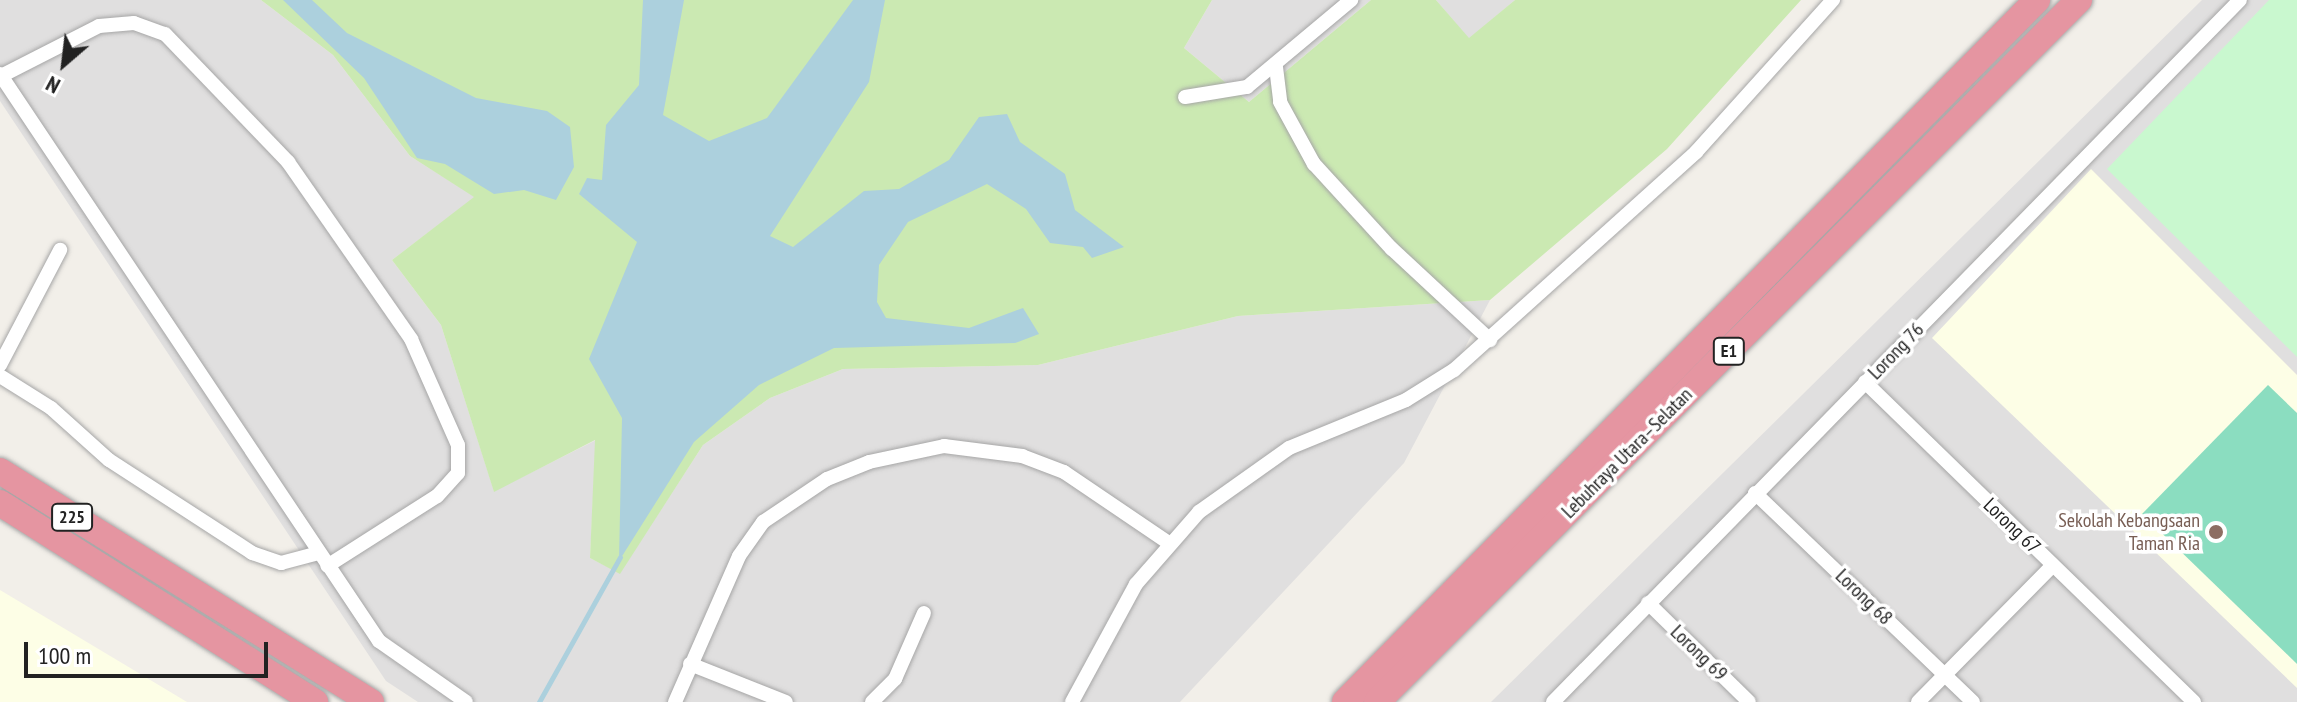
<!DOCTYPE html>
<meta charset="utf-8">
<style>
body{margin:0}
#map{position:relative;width:2297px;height:702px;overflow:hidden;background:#f2efe9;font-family:"PT Sans Narrow",sans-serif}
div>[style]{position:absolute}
.residential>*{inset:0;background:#e0dfdf}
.education>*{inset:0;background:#fdfee6}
.grass>*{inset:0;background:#cbe9b2}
.park>*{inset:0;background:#c9f8cf}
.pitch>*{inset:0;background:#8bddc0}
.water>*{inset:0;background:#acd0dd}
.stream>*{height:5px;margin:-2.5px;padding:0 2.5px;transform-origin:2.5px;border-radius:2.5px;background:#acd0dd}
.roads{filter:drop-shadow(0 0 2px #a6a6a6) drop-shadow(0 0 2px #a6a6a6)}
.street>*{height:14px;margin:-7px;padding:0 7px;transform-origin:7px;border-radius:7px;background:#fff}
.highway>*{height:26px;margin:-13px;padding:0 13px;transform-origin:13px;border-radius:13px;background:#e595a1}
.dots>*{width:22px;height:22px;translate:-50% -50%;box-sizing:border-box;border:4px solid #fff;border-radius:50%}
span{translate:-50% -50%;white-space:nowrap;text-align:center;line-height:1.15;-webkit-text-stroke:7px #fff;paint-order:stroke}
.shield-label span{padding:2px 6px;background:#fff;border:2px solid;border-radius:6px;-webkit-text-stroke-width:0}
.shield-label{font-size:18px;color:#222;font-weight:700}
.street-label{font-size:20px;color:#222}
.education-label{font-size:20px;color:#785e54}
.right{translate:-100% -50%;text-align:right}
.north{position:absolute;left:24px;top:24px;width:80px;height:80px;-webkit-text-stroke:6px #fff;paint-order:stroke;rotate:208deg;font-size:22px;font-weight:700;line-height:32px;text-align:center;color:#222}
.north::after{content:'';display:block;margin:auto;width:28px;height:36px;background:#222;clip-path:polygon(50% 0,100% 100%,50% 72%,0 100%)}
.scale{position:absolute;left:24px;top:642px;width:244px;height:36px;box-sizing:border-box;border:4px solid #222;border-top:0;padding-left:10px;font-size:24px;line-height:28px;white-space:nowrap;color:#222;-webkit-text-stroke:6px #fff;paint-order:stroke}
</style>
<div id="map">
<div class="residential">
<i style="clip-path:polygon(0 0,261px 0,333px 55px,410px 156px,475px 197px,392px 260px,441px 325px,494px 491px,596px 440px,590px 558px,620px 573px,703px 445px,770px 398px,843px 369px,1038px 365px,1238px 316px,1490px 300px,1404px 463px,1180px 702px,418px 702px,386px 681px,0 101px)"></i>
<i style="clip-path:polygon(1212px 0,1371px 0,1249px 102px,1184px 48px)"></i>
<i style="clip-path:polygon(1436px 0,1515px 0,1469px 39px)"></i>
<i style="clip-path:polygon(2202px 0,2297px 0,2297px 702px,1491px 702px)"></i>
</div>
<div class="education">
<i style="clip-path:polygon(2091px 169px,2297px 375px,2297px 688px,1932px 338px)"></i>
<i style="clip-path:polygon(0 590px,187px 702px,0 702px)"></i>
</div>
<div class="grass">
<i style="clip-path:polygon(261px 0,1212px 0,1184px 48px,1249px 102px,1371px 0,1436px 0,1469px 38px,1515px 0,1801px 0,1667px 149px,1490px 300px,1238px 316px,1038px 365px,843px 369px,770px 398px,703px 445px,620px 574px,590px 558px,595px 440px,494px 492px,441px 325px,392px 260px,474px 197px,410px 156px,333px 55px)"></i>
</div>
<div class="park">
<i style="clip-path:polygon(2269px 0,2297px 0,2297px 357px,2107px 169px)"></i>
</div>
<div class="pitch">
<i style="clip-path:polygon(2268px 385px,2297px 413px,2297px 664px,2142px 514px)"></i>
</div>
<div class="water">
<i style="clip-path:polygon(283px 0,312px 0,347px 33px,476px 98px,547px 111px,570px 127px,574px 167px,556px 200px,524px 190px,494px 194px,445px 164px,417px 158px,364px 78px)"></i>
<i style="clip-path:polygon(643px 0,684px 0,663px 115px,709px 141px,767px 118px,853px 0,885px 0,869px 82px,770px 236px,793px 247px,864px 191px,899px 189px,949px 160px,979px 117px,1007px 114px,1020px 142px,1065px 174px,1075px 210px,1124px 247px,1092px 258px,1083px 247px,1050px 243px,1026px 209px,987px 184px,908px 222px,879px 265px,877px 302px,886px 318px,969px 328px,1023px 308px,1039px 334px,1015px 343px,834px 348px,759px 385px,694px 442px,619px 561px,622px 418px,589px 359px,637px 242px,579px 194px,587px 178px,602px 180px,606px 125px,639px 85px)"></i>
</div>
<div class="stream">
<i style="left:539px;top:702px;width:166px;rotate:-60.8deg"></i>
</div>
<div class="roads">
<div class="street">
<i style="left:1276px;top:67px;width:35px;rotate:83deg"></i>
<i style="left:1280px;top:102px;width:71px;rotate:61.3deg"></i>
<i style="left:1314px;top:164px;width:115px;rotate:47.5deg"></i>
<i style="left:1392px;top:249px;width:134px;rotate:42.9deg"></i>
<i style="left:0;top:74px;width:682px;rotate:56.24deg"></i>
<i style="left:379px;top:641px;width:106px;rotate:35deg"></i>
<i style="left:1px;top:76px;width:110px;rotate:-27deg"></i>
<i style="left:99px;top:26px;width:35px;rotate:-5deg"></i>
<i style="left:134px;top:23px;width:33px;rotate:20deg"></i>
<i style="left:165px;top:34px;width:178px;rotate:46.1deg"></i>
<i style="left:288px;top:162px;width:216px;rotate:55.2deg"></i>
<i style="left:411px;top:339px;width:116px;rotate:66.1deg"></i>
<i style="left:458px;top:445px;width:28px;rotate:90deg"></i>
<i style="left:458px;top:473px;width:31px;rotate:132deg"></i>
<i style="left:437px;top:496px;width:130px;rotate:147.5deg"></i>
<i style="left:1185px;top:97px;width:63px;rotate:-9.2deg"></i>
<i style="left:1247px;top:87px;width:136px;rotate:-39.9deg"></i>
<i style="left:0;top:365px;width:130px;rotate:-62.4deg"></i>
<i style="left:0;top:376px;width:60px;rotate:32.1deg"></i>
<i style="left:51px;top:408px;width:78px;rotate:41.9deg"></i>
<i style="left:109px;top:460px;width:171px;rotate:33deg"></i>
<i style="left:252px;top:553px;width:31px;rotate:19deg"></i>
<i style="left:281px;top:563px;width:38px;rotate:-15deg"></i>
<i style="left:1865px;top:382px;width:459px;rotate:44.2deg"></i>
<i style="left:1755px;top:493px;width:302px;rotate:43.8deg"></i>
<i style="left:1648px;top:603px;width:141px;rotate:44.4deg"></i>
<i style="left:690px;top:664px;width:103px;rotate:21.6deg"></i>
<i style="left:675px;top:702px;width:159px;rotate:-66.3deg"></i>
<i style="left:739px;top:556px;width:42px;rotate:-54.8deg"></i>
<i style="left:763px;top:522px;width:77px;rotate:-33.9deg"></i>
<i style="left:827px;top:479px;width:45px;rotate:-22deg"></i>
<i style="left:869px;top:462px;width:77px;rotate:-12deg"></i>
<i style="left:944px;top:446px;width:79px;rotate:7.3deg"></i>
<i style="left:1022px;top:456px;width:45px;rotate:20.9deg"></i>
<i style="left:1064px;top:472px;width:127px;rotate:34.1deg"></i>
<i style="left:872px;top:702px;width:33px;rotate:-45deg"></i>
<i style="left:895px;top:679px;width:72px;rotate:-66.3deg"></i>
<i style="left:1072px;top:702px;width:134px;rotate:-61.5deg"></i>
<i style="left:1136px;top:584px;width:96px;rotate:-48.8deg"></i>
<i style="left:1199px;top:512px;width:110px;rotate:-35.4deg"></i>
<i style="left:1289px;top:448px;width:126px;rotate:-22.3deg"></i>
<i style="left:1406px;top:400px;width:57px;rotate:-32deg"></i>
<i style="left:1454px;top:370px;width:326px;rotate:-42deg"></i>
<i style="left:1696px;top:152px;width:205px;rotate:-48deg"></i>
<i style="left:1553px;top:702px;width:982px;rotate:-45.62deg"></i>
<i style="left:1918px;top:702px;width:191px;rotate:-45.4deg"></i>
</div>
<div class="highway">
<i style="left:0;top:471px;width:437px;rotate:31.9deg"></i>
<i style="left:0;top:503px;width:373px;rotate:32.3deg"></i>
<i style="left:1345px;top:702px;width:986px;rotate:-45.41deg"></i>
<i style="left:1377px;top:702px;width:993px;rotate:-45deg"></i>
</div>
</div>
<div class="dots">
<i style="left:2216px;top:532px;background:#8d6e63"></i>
</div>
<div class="shield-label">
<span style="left:1729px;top:351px">E1</span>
<span style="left:72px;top:517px">225</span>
</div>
<div class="street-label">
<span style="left:1896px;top:351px;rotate:-46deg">Lorong 76</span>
<span style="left:1627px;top:453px;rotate:-45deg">Lebuhraya Utara–Selatan</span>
<span style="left:2012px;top:526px;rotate:44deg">Lorong 67</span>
<span style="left:1864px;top:597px;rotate:44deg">Lorong 68</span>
<span style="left:1699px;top:653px;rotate:44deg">Lorong 69</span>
</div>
<div class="education-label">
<span class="right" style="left:2200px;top:532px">Sekolah Kebangsaan<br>Taman Ria</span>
</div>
<div class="north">N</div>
<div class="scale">100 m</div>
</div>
